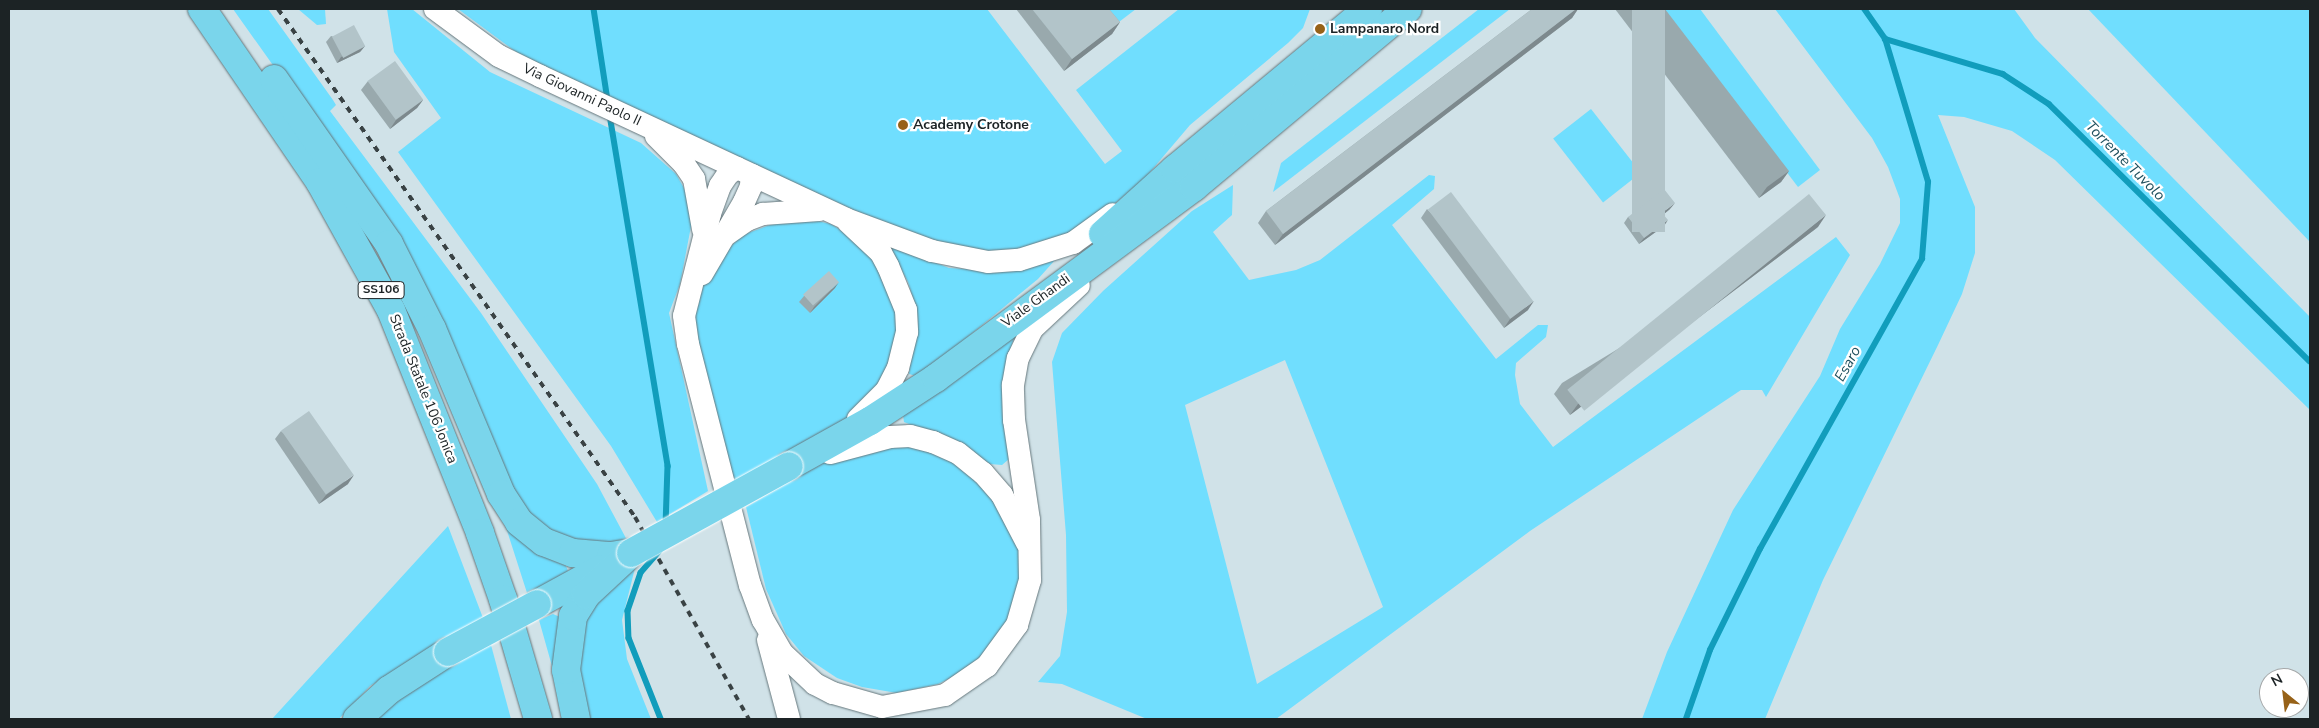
<!DOCTYPE html>
<style>
body{margin:0}
#map{position:relative;width:2319px;height:728px;overflow:hidden;background:#d0e2e8;font-family:"Nunito Sans",sans-serif}
div>[style]{position:absolute}
.green>*{inset:0;background:#70defe;transform-origin:0 0}
.stream>*{height:5.5px;margin:-2.75px;padding:0 2.75px;transform-origin:2.75px;border-radius:2.75px;background:#119dbc}
.roads{filter:drop-shadow(0 0 1px #66777c) drop-shadow(0 0 1px #66777c)}
.minor>*{height:22px;margin:-11px;padding:0 11px;transform-origin:11px;border-radius:11px;background:#fff}
.major>*{height:28px;margin:-14px;padding:0 14px;transform-origin:14px;border-radius:14px;background:#7ad5eb}
.rail>*{height:4px;margin-top:-2px;transform-origin:0;background:repeating-linear-gradient(90deg,#394244 0 6px,transparent 0 12px)}
.bridges{filter:drop-shadow(0 0 1px #fff) drop-shadow(0 0 1px #fff)}
.major-bridge>*{height:28px;margin:-14px;padding:0 14px;transform-origin:14px;border-radius:14px;background:#7ad5eb}
.wall>*{inset:0;background:#99a9ad}
.shaded-wall>*{inset:0;background:#7d898d}
.building>*{inset:0;background:#b2c4c9;transform-origin:0 0}
.dots>*{width:14px;height:14px;translate:-50% -50%;box-sizing:border-box;border:2px solid #fff;border-radius:50%}
span{translate:-50% -50%;white-space:nowrap;text-align:center;line-height:1.15;-webkit-text-stroke:4.5px #fff;paint-order:stroke}
.shield-label span{padding:1px 4px;background:#fff;border:1px solid;border-radius:4px;-webkit-text-stroke-width:0}
.shield-label{font-size:12px;color:#1c2325;font-weight:700}
.poi-label{font-size:14px;color:#1c2325;font-weight:700}
.left{translate:0 -50%;text-align:left}
.street-label{font-size:14px;color:#1c2325}
.water-label{font-size:15px;color:#1f505e;font-style:italic}
.frame{position:absolute;inset:0;border:10px solid #1c2325;pointer-events:none}
.north{position:absolute;left:2259px;top:668px;width:50px;height:50px;box-sizing:border-box;background:#fff;border:1px solid #a4a7a8;border-radius:50%;rotate:331deg;font-size:14px;font-weight:700;line-height:20px;text-align:center;color:#1c2325}
.north::after{content:'';display:block;margin:auto;width:18px;height:22px;background:#976218;clip-path:polygon(50% 0,100% 100%,50% 72%,0 100%)}
</style>
<div id="map">
<div class="green">
<i style="clip-path:polygon(233px 9px,268px 9px,333px 100px,336px 105px,330px 111px,481px 313px,597px 484px,628px 542px,568px 544px,524px 513px,336px 154px)"></i>
<i style="clip-path:polygon(298px 9px,325px 9px,326px 24px,317px 25px)"></i>
<i style="clip-path:polygon(387px 9px,412px 9px,490px 72px,641px 143px,676px 174px,689px 197px,693px 216px,680px 284px,669px 313px,708px 491px,657px 522px,611px 446px,398px 152px,441px 118px,394px 52px)"></i>
<i style="clip-path:polygon(458px 9px,987px 9px,1105px 164px,1122px 151px,1076px 90px,1179px 9px,1310px 9px,1303px 28px,1288px 43px,1190px 125px,1145px 178px,1118px 201px,1062px 239px,997px 254px,971px 251px,893px 228px,578px 85px,516px 52px)"></i>
<i style="clip-path:polygon(1102px 9px,1136px 9px,1115px 25px)"></i>
<i style="clip-path:polygon(1479px 9px,1510px 9px,1273px 192px,1281px 163px)"></i>
<i style="clip-path:polygon(1663px 9px,1700px 9px,1820px 170px,1798px 187px)"></i>
<i style="clip-path:polygon(1775px 9px,2014px 9px,2035px 38px,2310px 317px,2310px 410px,2055px 160px,2012px 131px,1964px 117px,1938px 115px,1975px 207px,1975px 253px,1962px 294px,1938px 345px,1823px 580px,1765px 719px,1642px 719px,1667px 652px,1733px 510px,1820px 376px,1840px 329px,1880px 264px,1900px 223px,1900px 199px,1888px 167px,1872px 138px)"></i>
<i style="clip-path:polygon(2088px 9px,2310px 9px,2310px 242px)"></i>
<i style="left:1591px;top:109px;width:81px;height:48px;rotate:52deg"></i>
<i style="clip-path:polygon(evenodd,1429px 175px,1435px 176px,1434px 189px,1392px 225px,1496px 359px,1538px 325px,1548px 325px,1546px 337px,1516px 363px,1515px 375px,1520px 404px,1553px 447px,1836px 237px,1850px 255px,1766px 397px,1762px 390px,1741px 390px,1530px 531px,1276px 719px,1147px 719px,1062px 684px,1038px 682px,1060px 656px,1067px 612px,1066px 535px,1052px 362px,1062px 333px,1103px 291px,1192px 211px,1233px 185px,1232px 215px,1213px 232px,1249px 280px,1296px 270px,1320px 260px,1429px 175px,1285px 360px,1383px 607px,1257px 684px,1185px 405px,1285px 360px)"></i>
<i style="clip-path:polygon(808px 219px,831px 224px,859px 242px,879px 265px,898px 321px,895px 353px,885px 379px,847px 418px,732px 482px,695px 337px,693px 315px,701px 290px,713px 265px,742px 235px,784px 220px)"></i>
<i style="clip-path:polygon(887px 243px,949px 268px,983px 270px,1055px 260px,1038px 279px,919px 377px,909px 374px,917px 312px,908px 282px)"></i>
<i style="clip-path:polygon(1028px 317px,1013px 341px,1005px 370px,1009px 459px,1002px 465px,990px 464px,957px 443px,904px 422px,903px 415px)"></i>
<i style="clip-path:polygon(922px 444px,991px 486px,1021px 553px,1020px 583px,1014px 607px,1003px 631px,983px 655px,959px 674px,938px 684px,897px 693px,862px 687px,837px 678px,804px 656px,786px 634px,766px 589px,746px 507px,840px 453px)"></i>
<i style="clip-path:polygon(502px 515px,534px 551px,566px 566px,568px 571px,528px 596px)"></i>
<i style="clip-path:polygon(448px 526px,483px 618px,370px 686px,339px 719px,272px 719px)"></i>
<i style="clip-path:polygon(635px 568px,622px 620px,627px 659px,651px 719px,586px 719px,577px 673px,578px 644px,589px 608px,613px 581px)"></i>
<i style="clip-path:polygon(553px 614px,560px 617px,555px 653px,559px 691px,539px 620px)"></i>
<i style="clip-path:polygon(491px 645px,511px 719px,371px 719px,428px 677px)"></i>
</div>
<div class="stream">
<i style="left:594px;top:9px;width:93px;rotate:81.3deg"></i>
<i style="left:1885px;top:39px;width:123px;rotate:16.5deg"></i>
<i style="left:2003px;top:74px;width:55px;rotate:33.1deg"></i>
<i style="left:2049px;top:104px;width:366px;rotate:44.6deg"></i>
<i style="left:610px;top:115px;width:356px;rotate:80.6deg"></i>
<i style="left:668px;top:466px;width:60px;rotate:91.9deg"></i>
<i style="left:661px;top:550px;width:30px;rotate:131deg"></i>
<i style="left:641px;top:573px;width:40px;rotate:108.9deg"></i>
<i style="left:628px;top:611px;width:27px;rotate:88deg"></i>
<i style="left:629px;top:638px;width:87px;rotate:68.4deg"></i>
<i style="left:1686px;top:719px;width:73px;rotate:-70.8deg"></i>
<i style="left:1710px;top:650px;width:113px;rotate:-63.7deg"></i>
<i style="left:1760px;top:549px;width:332px;rotate:-60.8deg"></i>
<i style="left:1922px;top:259px;width:77px;rotate:-85.5deg"></i>
<i style="left:1928px;top:182px;width:149px;rotate:-106.7deg"></i>
<i style="left:1885px;top:39px;width:37px;rotate:-125deg"></i>
</div>
<div class="roads">
<div class="minor">
<i style="left:435px;top:9px;width:79px;rotate:36.3deg"></i>
<i style="left:499px;top:56px;width:46px;rotate:26deg"></i>
<i style="left:540px;top:76px;width:338px;rotate:25deg"></i>
<i style="left:846px;top:219px;width:92px;rotate:20.4deg"></i>
<i style="left:932px;top:251px;width:57px;rotate:11.1deg"></i>
<i style="left:988px;top:262px;width:31px;rotate:-4deg"></i>
<i style="left:1019px;top:260px;width:57px;rotate:-17.5deg"></i>
<i style="left:1073px;top:243px;width:49px;rotate:-35.9deg"></i>
<i style="left:656px;top:136px;width:40px;rotate:45deg"></i>
<i style="left:684px;top:164px;width:18px;rotate:56deg"></i>
<i style="left:694px;top:179px;width:51px;rotate:79.8deg"></i>
<i style="left:737px;top:168px;width:11px;rotate:146deg"></i>
<i style="left:728px;top:174px;width:14px;rotate:124deg"></i>
<i style="left:720px;top:186px;width:30px;rotate:110deg"></i>
<i style="left:710px;top:214px;width:105px;rotate:104.3deg"></i>
<i style="left:684px;top:316px;width:28px;rotate:82deg"></i>
<i style="left:688px;top:344px;width:249px;rotate:75.6deg"></i>
<i style="left:750px;top:585px;width:37px;rotate:70deg"></i>
<i style="left:763px;top:620px;width:39px;rotate:60deg"></i>
<i style="left:783px;top:654px;width:44px;rotate:43.2deg"></i>
<i style="left:815px;top:684px;width:20px;rotate:27deg"></i>
<i style="left:833px;top:693px;width:51px;rotate:15.9deg"></i>
<i style="left:882px;top:707px;width:64px;rotate:-10.8deg"></i>
<i style="left:945px;top:695px;width:51px;rotate:-34.6deg"></i>
<i style="left:987px;top:666px;width:51px;rotate:-53.8deg"></i>
<i style="left:1017px;top:625px;width:47px;rotate:-73.9deg"></i>
<i style="left:1030px;top:580px;width:60px;rotate:-91deg"></i>
<i style="left:1029px;top:520px;width:101px;rotate:-98.5deg"></i>
<i style="left:1014px;top:420px;width:35px;rotate:-92deg"></i>
<i style="left:1013px;top:385px;width:27px;rotate:-80deg"></i>
<i style="left:1018px;top:358px;width:32px;rotate:-64deg"></i>
<i style="left:1032px;top:329px;width:64px;rotate:-43.1deg"></i>
<i style="left:848px;top:222px;width:45px;rotate:43.2deg"></i>
<i style="left:881px;top:253px;width:15px;rotate:62deg"></i>
<i style="left:888px;top:266px;width:48px;rotate:67.8deg"></i>
<i style="left:906px;top:310px;width:22px;rotate:87deg"></i>
<i style="left:907px;top:332px;width:37px;rotate:104deg"></i>
<i style="left:898px;top:368px;width:25px;rotate:117deg"></i>
<i style="left:887px;top:390px;width:41px;rotate:135deg"></i>
<i style="left:727px;top:234px;width:24px;rotate:-35deg"></i>
<i style="left:747px;top:220px;width:17px;rotate:-21deg"></i>
<i style="left:763px;top:214px;width:56px;rotate:-4.1deg"></i>
<i style="left:702px;top:274px;width:83px;rotate:-59.7deg"></i>
<i style="left:744px;top:202px;width:17px;rotate:-66deg"></i>
<i style="left:751px;top:186px;width:11px;rotate:-85deg"></i>
<i style="left:830px;top:453px;width:62px;rotate:-14.9deg"></i>
<i style="left:890px;top:437px;width:20px;rotate:-3deg"></i>
<i style="left:910px;top:436px;width:24px;rotate:15deg"></i>
<i style="left:933px;top:442px;width:27px;rotate:24deg"></i>
<i style="left:958px;top:453px;width:32px;rotate:39deg"></i>
<i style="left:983px;top:473px;width:29px;rotate:49deg"></i>
<i style="left:1002px;top:495px;width:54px;rotate:62.5deg"></i>
<i style="left:768px;top:640px;width:82px;rotate:75.1deg"></i>
</div>
<div class="major">
<i style="left:202px;top:9px;width:209px;rotate:55.7deg"></i>
<i style="left:320px;top:182px;width:146px;rotate:61deg"></i>
<i style="left:391px;top:310px;width:240px;rotate:68.2deg"></i>
<i style="left:480px;top:533px;width:70px;rotate:70.8deg"></i>
<i style="left:503px;top:599px;width:125px;rotate:73.7deg"></i>
<i style="left:274px;top:79px;width:201px;rotate:55.1deg"></i>
<i style="left:389px;top:244px;width:95px;rotate:63.2deg"></i>
<i style="left:432px;top:329px;width:179px;rotate:67.3deg"></i>
<i style="left:501px;top:494px;width:33px;rotate:57deg"></i>
<i style="left:519px;top:522px;width:32px;rotate:39deg"></i>
<i style="left:544px;top:542px;width:31px;rotate:21deg"></i>
<i style="left:573px;top:553px;width:38px;rotate:5deg"></i>
<i style="left:611px;top:556px;width:20px;rotate:-9deg"></i>
<i style="left:1103px;top:234px;width:97px;rotate:-42.1deg"></i>
<i style="left:1175px;top:169px;width:251px;rotate:-39.7deg"></i>
<i style="left:789px;top:466px;width:93px;rotate:-29.1deg"></i>
<i style="left:870px;top:421px;width:79px;rotate:-33.1deg"></i>
<i style="left:936px;top:378px;width:321px;rotate:-36.5deg"></i>
<i style="left:1194px;top:187px;width:278px;rotate:-39.8deg"></i>
<i style="left:537px;top:604px;width:73px;rotate:-28.7deg"></i>
<i style="left:357px;top:719px;width:43px;rotate:-42.2deg"></i>
<i style="left:389px;top:690px;width:70px;rotate:-32.8deg"></i>
<i style="left:576px;top:719px;width:50px;rotate:-101.5deg"></i>
<i style="left:566px;top:670px;width:54px;rotate:-82.6deg"></i>
<i style="left:573px;top:616px;width:25px;rotate:-58deg"></i>
<i style="left:586px;top:595px;width:62px;rotate:-43deg"></i>
</div>
</div>
<div class="rail">
<i style="left:278px;top:9px;width:621px;rotate:54.9deg"></i>
<i style="left:635px;top:517px;width:232px;rotate:60.6deg"></i>
</div>
<div class="bridges">
<div class="major-bridge">
<i style="left:631px;top:553px;width:180px;rotate:-28.8deg"></i>
<i style="left:448px;top:652px;width:101px;rotate:-28.3deg"></i>
</div>
</div>
<div class="wall">
<i style="clip-path:polygon(1016px 9px,1109px 9px,1120px 22px,1112px 34px,1064px 71px)"></i>
<i style="clip-path:polygon(1532px 9px,1578px 9px,1572px 18px,1275px 245px,1258px 223px,1266px 211px)"></i>
<i style="clip-path:polygon(1615px 9px,1665px 9px,1789px 171px,1781px 182px,1759px 198px)"></i>
<i style="clip-path:polygon(331px 36px,365px 46px,360px 52px,337px 63px,326px 42px)"></i>
<i style="clip-path:polygon(368px 81px,423px 100px,417px 108px,390px 129px,361px 90px)"></i>
<i style="clip-path:polygon(1427px 209px,1528px 310px,1504px 328px,1421px 218px)"></i>
<i style="clip-path:polygon(1670px 209px,1664px 214px,1664px 226px,1639px 244px,1624px 223px,1628px 217px)"></i>
<i style="clip-path:polygon(1818px 227px,1570px 415px,1554px 394px,1562px 383px)"></i>
<i style="clip-path:polygon(835px 288px,810px 313px,799px 302px,804px 296px)"></i>
<i style="clip-path:polygon(281px 431px,348px 484px,319px 504px,275px 439px)"></i>
</div>
<div class="shaded-wall">
<i style="clip-path:polygon(1576px 9px,1578px 9px,1572px 18px,1275px 245px,1283px 234px)"></i>
<i style="clip-path:polygon(1120px 22px,1112px 34px,1064px 71px,1072px 59px)"></i>
<i style="clip-path:polygon(365px 46px,360px 52px,337px 63px,341px 57px)"></i>
<i style="clip-path:polygon(423px 100px,417px 108px,390px 129px,396px 120px)"></i>
<i style="clip-path:polygon(1789px 171px,1781px 182px,1759px 198px,1767px 187px)"></i>
<i style="clip-path:polygon(1675px 203px,1670px 209px,1658px 219px,1662px 213px)"></i>
<i style="clip-path:polygon(1826px 215px,1818px 227px,1570px 415px,1578px 404px)"></i>
<i style="clip-path:polygon(1668px 220px,1664px 226px,1639px 244px,1644px 238px)"></i>
<i style="clip-path:polygon(839px 282px,835px 288px,810px 313px,814px 307px)"></i>
<i style="clip-path:polygon(1534px 301px,1528px 310px,1504px 328px,1510px 319px)"></i>
<i style="clip-path:polygon(354px 475px,348px 484px,319px 504px,326px 495px)"></i>
</div>
<div class="building">
<i style="clip-path:polygon(1032px 9px,1109px 9px,1120px 22px,1072px 59px)"></i>
<i style="clip-path:polygon(1532px 9px,1576px 9px,1283px 234px,1266px 211px)"></i>
<i style="left:1632px;top:9px;width:33px;height:223px"></i>
<i style="left:354px;top:25px;width:24px;height:25px;rotate:62deg"></i>
<i style="left:395px;top:61px;width:48px;height:34px;rotate:54deg"></i>
<i style="clip-path:polygon(1664px 189px,1675px 203px,1662px 213px,1668px 220px,1644px 238px,1628px 217px)"></i>
<i style="left:1451px;top:192px;width:137px;height:29px;rotate:53deg"></i>
<i style="left:1809px;top:194px;width:27px;height:311px;rotate:51deg"></i>
<i style="left:829px;top:271px;width:15px;height:35px;rotate:48deg"></i>
<i style="left:309px;top:411px;width:78px;height:34px;rotate:55deg"></i>
</div>
<div class="dots">
<i style="left:1320px;top:29px;background:#976218"></i>
<i style="left:903px;top:125px;background:#976218"></i>
</div>
<div class="shield-label">
<span style="left:381px;top:290px">SS106</span>
</div>
<div class="poi-label">
<span class="left" style="left:1330px;top:29px">Lampanaro Nord</span>
<span class="left" style="left:913px;top:125px">Academy Crotone</span>
</div>
<div class="street-label">
<span style="left:582px;top:95px;rotate:25deg">Via Giovanni Paolo II</span>
<span style="left:1036px;top:301px;rotate:-36deg">Viale Ghandi</span>
<span style="left:423px;top:389px;rotate:68deg">Strada Statale 106 Jonica</span>
</div>
<div class="water-label">
<span style="left:2125px;top:161px;rotate:45deg">Torrente Tuvolo</span>
<span style="left:1848px;top:364px;rotate:-61deg">Esaro</span>
</div>
<div class="frame"></div>
<div class="north">N</div>
</div>
